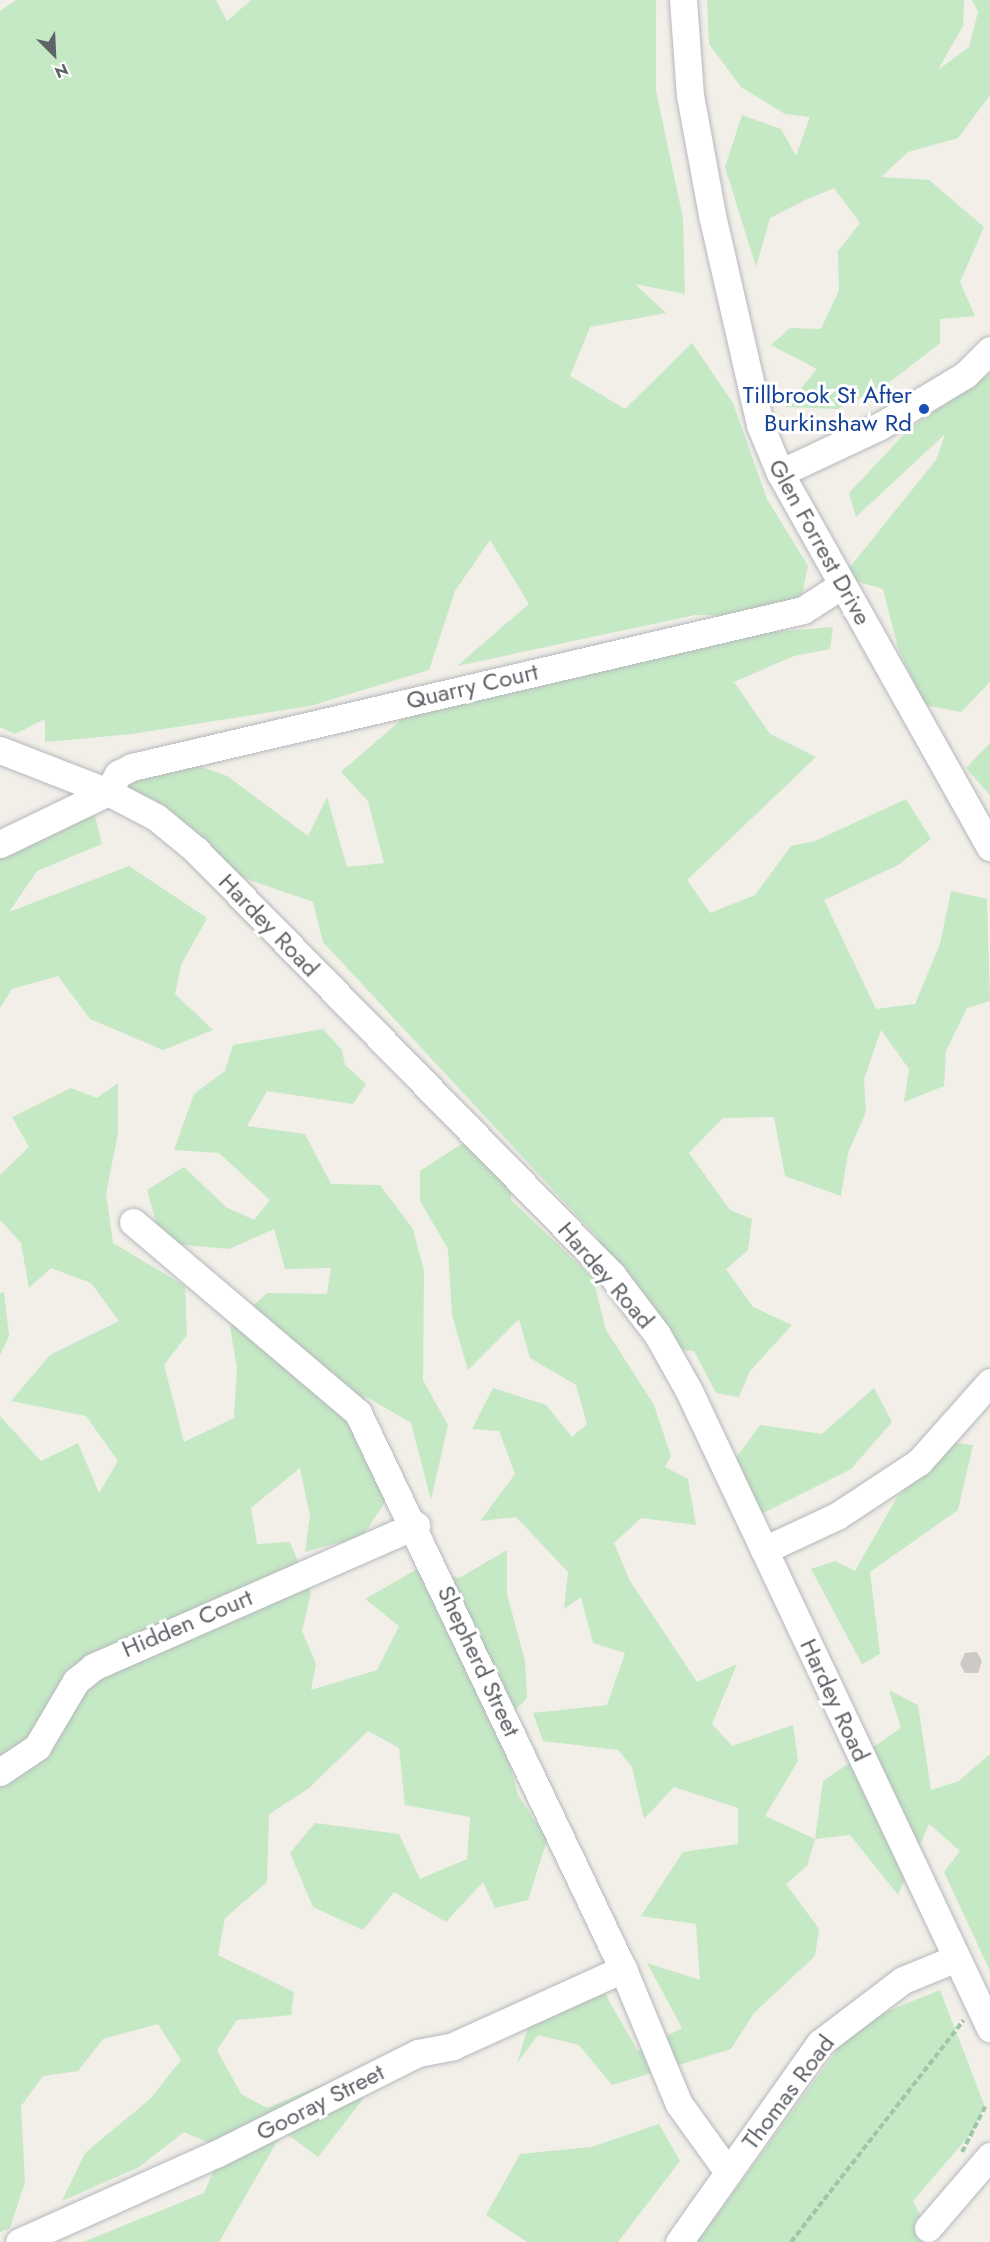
<!DOCTYPE html>
<style>
body{margin:0}
#map{position:relative;width:990px;height:2242px;overflow:hidden;background:#f1efe8;font-family:Jost,sans-serif}
div>[style]{position:absolute}
.green>*{inset:0;background:#c5e8c5}
.building>*{inset:0;background:#cccac5}
.path>*{height:4px;margin-top:-2px;transform-origin:0;background:repeating-linear-gradient(90deg,#9cc7a9 0 6px,transparent 0 9px)}
.roads{filter:drop-shadow(0 0 2px #b5b8bc) drop-shadow(0 0 2px #b5b8bc)}
.minor>*{height:27px;margin:-13.5px;padding:0 13.5px;transform-origin:13.5px;border-radius:13.5px;background:#fff}
.dots>*{width:16px;height:16px;translate:-50% -50%;box-sizing:border-box;border:3px solid #fff;border-radius:50%}
span{translate:-50% -50%;white-space:nowrap;text-align:center;line-height:1.15;-webkit-text-stroke:6px #fff;paint-order:stroke}
.transit-label{font-size:24px;color:#164399}
.right{translate:-100% -50%;text-align:right}
.street-label{font-size:24px;color:#5f6368}
.north{position:absolute;left:24px;top:24px;width:60px;height:60px;-webkit-text-stroke:4px #fff;paint-order:stroke;rotate:156deg;font-size:16px;font-weight:700;line-height:24px;text-align:center;color:#5f6368}
.north::after{content:'';display:block;margin:auto;width:21px;height:27px;background:#5f6368;clip-path:polygon(50% 0,100% 100%,50% 72%,0 100%)}
</style>
<div id="map">
<div class="green">
<i style="clip-path:polygon(16px 0,216px 0,227px 21px,251px 0,656px 0,656px 91px,683px 218px,685px 294px,635px 284px,666px 313px,590px 327px,570px 376px,625px 409px,692px 343px,733px 403px,767px 499px,808px 566px,799px 608px,785px 616px,695px 615px,457px 666px,529px 604px,490px 540px,455px 591px,429px 670px,310px 706px,132px 734px,45px 742px,45px 719px,15px 734px,0 727px,0 11px)"></i>
<i style="clip-path:polygon(707px 0,964px 0,963px 26px,938px 70px,969px 47px,978px 12px,972px 0,990px 0,990px 95px,958px 138px,908px 152px,881px 177px,929px 180px,984px 227px,960px 282px,975px 316px,940px 319px,940px 343px,890px 382px,838px 409px,786px 407px,817px 369px,771px 345px,790px 328px,821px 329px,839px 290px,838px 251px,860px 223px,834px 188px,805px 200px,770px 218px,756px 267px,725px 167px,742px 115px,781px 129px,796px 156px,810px 117px,785px 114px,741px 87px,709px 44px)"></i>
<i style="clip-path:polygon(990px 373px,990px 682px,961px 712px,924px 705px,898px 648px,883px 589px,842px 577px,936px 460px,945px 434px,856px 517px,849px 493px,909px 429px)"></i>
<i style="clip-path:polygon(833px 627px,830px 649px,794px 656px,734px 682px,770px 734px,816px 757px,687px 880px,710px 913px,755px 895px,791px 846px,815px 841px,906px 799px,931px 839px,898px 865px,824px 900px,876px 1009px,915px 1004px,940px 944px,951px 891px,987px 899px,990px 1001px,967px 1008px,946px 1051px,944px 1086px,904px 1102px,909px 1069px,881px 1030px,864px 1079px,866px 1112px,848px 1153px,841px 1196px,785px 1176px,774px 1117px,723px 1118px,689px 1153px,730px 1210px,752px 1219px,748px 1250px,726px 1269px,753px 1307px,792px 1325px,750px 1371px,739px 1397px,716px 1393px,694px 1351px,660px 1348px,596px 1236px,323px 942px,313px 902px,238px 876px,122px 783px,173px 757px,227px 776px,308px 836px,327px 797px,347px 867px,384px 863px,368px 801px,341px 772px,402px 719px,540px 674px,721px 636px)"></i>
<i style="clip-path:polygon(990px 743px,990px 795px,966px 768px)"></i>
<i style="clip-path:polygon(73px 809px,94px 812px,102px 844px,37px 871px,9px 912px,129px 866px,207px 918px,181px 965px,175px 994px,213px 1030px,163px 1050px,90px 1019px,58px 976px,12px 989px,0 1008px,0 830px)"></i>
<i style="clip-path:polygon(323px 1029px,342px 1050px,345px 1065px,366px 1084px,353px 1104px,267px 1091px,247px 1126px,305px 1134px,331px 1184px,380px 1185px,413px 1229px,424px 1271px,423px 1380px,448px 1425px,431px 1500px,411px 1423px,365px 1396px,369px 1437px,398px 1482px,363px 1536px,305px 1552px,310px 1516px,300px 1468px,251px 1508px,257px 1544px,290px 1542px,311px 1593px,302px 1631px,316px 1664px,311px 1690px,377px 1670px,399px 1626px,365px 1599px,419px 1568px,459px 1578px,507px 1550px,507px 1594px,525px 1661px,527px 1698px,500px 1726px,518px 1795px,547px 1840px,528px 1900px,495px 1908px,483px 1882px,446px 1922px,394px 1892px,363px 1930px,313px 1907px,290px 1853px,315px 1823px,399px 1834px,420px 1879px,467px 1859px,470px 1817px,405px 1805px,399px 1748px,368px 1731px,308px 1789px,269px 1814px,267px 1882px,225px 1918px,218px 1955px,294px 1992px,291px 2015px,237px 2020px,217px 2050px,241px 2094px,267px 2108px,349px 2074px,363px 2099px,318px 2157px,283px 2131px,219px 2242px,83px 2242px,204px 2193px,223px 2149px,184px 2132px,139px 2167px,62px 2201px,85px 2153px,150px 2099px,181px 2060px,158px 2024px,103px 2039px,78px 2071px,43px 2076px,21px 2106px,25px 2182px,10px 2228px,0 2232px,0 1416px,41px 1461px,78px 1443px,99px 1493px,118px 1461px,86px 1416px,11px 1401px,50px 1355px,119px 1321px,91px 1283px,51px 1268px,29px 1288px,21px 1243px,0 1220px,0 1175px,29px 1147px,12px 1117px,71px 1088px,97px 1098px,118px 1083px,118px 1133px,106px 1194px,113px 1243px,185px 1286px,187px 1335px,164px 1365px,184px 1442px,234px 1418px,237px 1368px,230px 1327px,267px 1293px,327px 1294px,331px 1268px,285px 1269px,274px 1229px,229px 1249px,162px 1243px,147px 1190px,184px 1167px,226px 1207px,254px 1220px,270px 1200px,219px 1153px,174px 1150px,194px 1094px,225px 1071px,233px 1045px)"></i>
<i style="clip-path:polygon(463px 1143px,511px 1159px,511px 1200px,593px 1278px,606px 1330px,654px 1405px,671px 1456px,665px 1467px,688px 1479px,696px 1525px,641px 1518px,614px 1543px,630px 1581px,697px 1682px,737px 1664px,712px 1724px,732px 1746px,793px 1725px,798px 1761px,765px 1816px,815px 1839px,823px 1781px,901px 1728px,889px 1690px,918px 1705px,931px 1790px,959px 1781px,990px 1754px,990px 1971px,944px 1872px,960px 1851px,929px 1824px,898px 1895px,850px 1835px,815px 1839px,807px 1866px,786px 1884px,819px 1929px,815px 1956px,754px 2013px,731px 2049px,612px 2085px,579px 2045px,538px 2035px,517px 2063px,537px 1998px,605px 1994px,638px 2051px,682px 2028px,647px 1963px,700px 1980px,696px 1924px,641px 1916px,683px 1852px,738px 1844px,738px 1808px,674px 1787px,644px 1819px,632px 1767px,618px 1750px,543px 1741px,533px 1713px,607px 1705px,625px 1653px,593px 1643px,581px 1597px,564px 1609px,568px 1572px,516px 1517px,480px 1521px,515px 1474px,499px 1431px,472px 1429px,493px 1388px,546px 1405px,572px 1437px,587px 1424px,576px 1385px,530px 1358px,519px 1319px,468px 1370px,452px 1315px,448px 1249px,420px 1201px,420px 1171px)"></i>
<i style="clip-path:polygon(4px 1292px,9px 1336px,0 1355px,0 1293px)"></i>
<i style="clip-path:polygon(874px 1388px,892px 1422px,851px 1469px,761px 1514px,733px 1462px,760px 1425px,822px 1434px)"></i>
<i style="clip-path:polygon(947px 1442px,973px 1445px,958px 1510px,870px 1572px,880px 1654px,862px 1664px,811px 1569px,835px 1561px,855px 1571px,896px 1499px)"></i>
<i style="clip-path:polygon(940px 1990px,985px 2107px,973px 2131px,913px 2201px,934px 2242px,697px 2242px,856px 2024px)"></i>
<i style="clip-path:polygon(659px 2124px,680px 2161px,618px 2242px,527px 2242px,486px 2215px,520px 2154px,591px 2147px)"></i>
</div>
<div class="building">
<i style="clip-path:polygon(977px 1652px,982px 1661px,978px 1673px,965px 1673px,960px 1664px,965px 1653px)"></i>
</div>
<div class="path">
<i style="left:962px;top:2152px;width:51px;rotate:-62.9deg"></i>
<i style="left:791px;top:2242px;width:281px;rotate:-52.1deg"></i>
</div>
<div class="roads">
<div class="minor">
<i style="left:683px;top:0;width:95px;rotate:85.8deg"></i>
<i style="left:690px;top:95px;width:122px;rotate:79.6deg"></i>
<i style="left:712px;top:215px;width:215px;rotate:77.1deg"></i>
<i style="left:760px;top:425px;width:52px;rotate:67.4deg"></i>
<i style="left:780px;top:473px;width:429px;rotate:60.7deg"></i>
<i style="left:780px;top:473px;width:110px;rotate:-25.2deg"></i>
<i style="left:880px;top:426px;width:99px;rotate:-31deg"></i>
<i style="left:965px;top:375px;width:35px;rotate:-45deg"></i>
<i style="left:0;top:750px;width:116px;rotate:21.3deg"></i>
<i style="left:108px;top:792px;width:54px;rotate:27.5deg"></i>
<i style="left:156px;top:817px;width:52px;rotate:39.5deg"></i>
<i style="left:196px;top:850px;width:595px;rotate:45.61deg"></i>
<i style="left:612px;top:1275px;width:74px;rotate:52.7deg"></i>
<i style="left:657px;top:1334px;width:65px;rotate:60.7deg"></i>
<i style="left:689px;top:1391px;width:705px;rotate:64.71deg"></i>
<i style="left:0;top:844px;width:120px;rotate:-25.7deg"></i>
<i style="left:108px;top:792px;width:21px;rotate:-61deg"></i>
<i style="left:118px;top:774px;width:16px;rotate:-27deg"></i>
<i style="left:132px;top:767px;width:689px;rotate:-13.17deg"></i>
<i style="left:803px;top:610px;width:46px;rotate:-32.7deg"></i>
<i style="left:133px;top:1222px;width:295px;rotate:40.3deg"></i>
<i style="left:358px;top:1413px;width:616px;rotate:64.52deg"></i>
<i style="left:623px;top:1969px;width:146px;rotate:67.5deg"></i>
<i style="left:679px;top:2104px;width:84px;rotate:54.2deg"></i>
<i style="left:764px;top:1550px;width:81px;rotate:-25deg"></i>
<i style="left:837px;top:1516px;width:98px;rotate:-33.4deg"></i>
<i style="left:919px;top:1462px;width:107px;rotate:-48.4deg"></i>
<i style="left:0;top:1772px;width:45px;rotate:-34deg"></i>
<i style="left:37px;top:1747px;width:77px;rotate:-59.4deg"></i>
<i style="left:76px;top:1681px;width:22px;rotate:-39deg"></i>
<i style="left:93px;top:1667px;width:353px;rotate:-23.7deg"></i>
<i style="left:928px;top:2228px;width:95px;rotate:-49.3deg"></i>
<i style="left:19px;top:2242px;width:216px;rotate:-24.1deg"></i>
<i style="left:216px;top:2154px;width:226px;rotate:-26.6deg"></i>
<i style="left:418px;top:2053px;width:36px;rotate:-11deg"></i>
<i style="left:453px;top:2046px;width:187px;rotate:-24.4deg"></i>
<i style="left:679px;top:2242px;width:244px;rotate:-54.7deg"></i>
<i style="left:820px;top:2043px;width:104px;rotate:-37.2deg"></i>
<i style="left:903px;top:1980px;width:58px;rotate:-22.2deg"></i>
</div>
</div>
<div class="dots">
<i style="left:924px;top:409px;background:#1a4fb4"></i>
</div>
<div class="transit-label">
<span class="right" style="left:912px;top:409px">Tillbrook St After<br>Burkinshaw Rd</span>
</div>
<div class="street-label">
<span style="left:820px;top:542px;rotate:61deg">Glen Forrest Drive</span>
<span style="left:472px;top:686px;rotate:-13deg">Quarry Court</span>
<span style="left:269px;top:925px;rotate:46deg">Hardey Road</span>
<span style="left:606px;top:1275px;rotate:49deg">Hardey Road</span>
<span style="left:187px;top:1623px;rotate:-23deg">Hidden Court</span>
<span style="left:479px;top:1661px;rotate:65deg">Shepherd Street</span>
<span style="left:835px;top:1700px;rotate:65deg">Hardey Road</span>
<span style="left:788px;top:2092px;rotate:-53deg">Thomas Road</span>
<span style="left:320px;top:2102px;rotate:-27deg">Gooray Street</span>
</div>
<div class="north">N</div>
</div>
